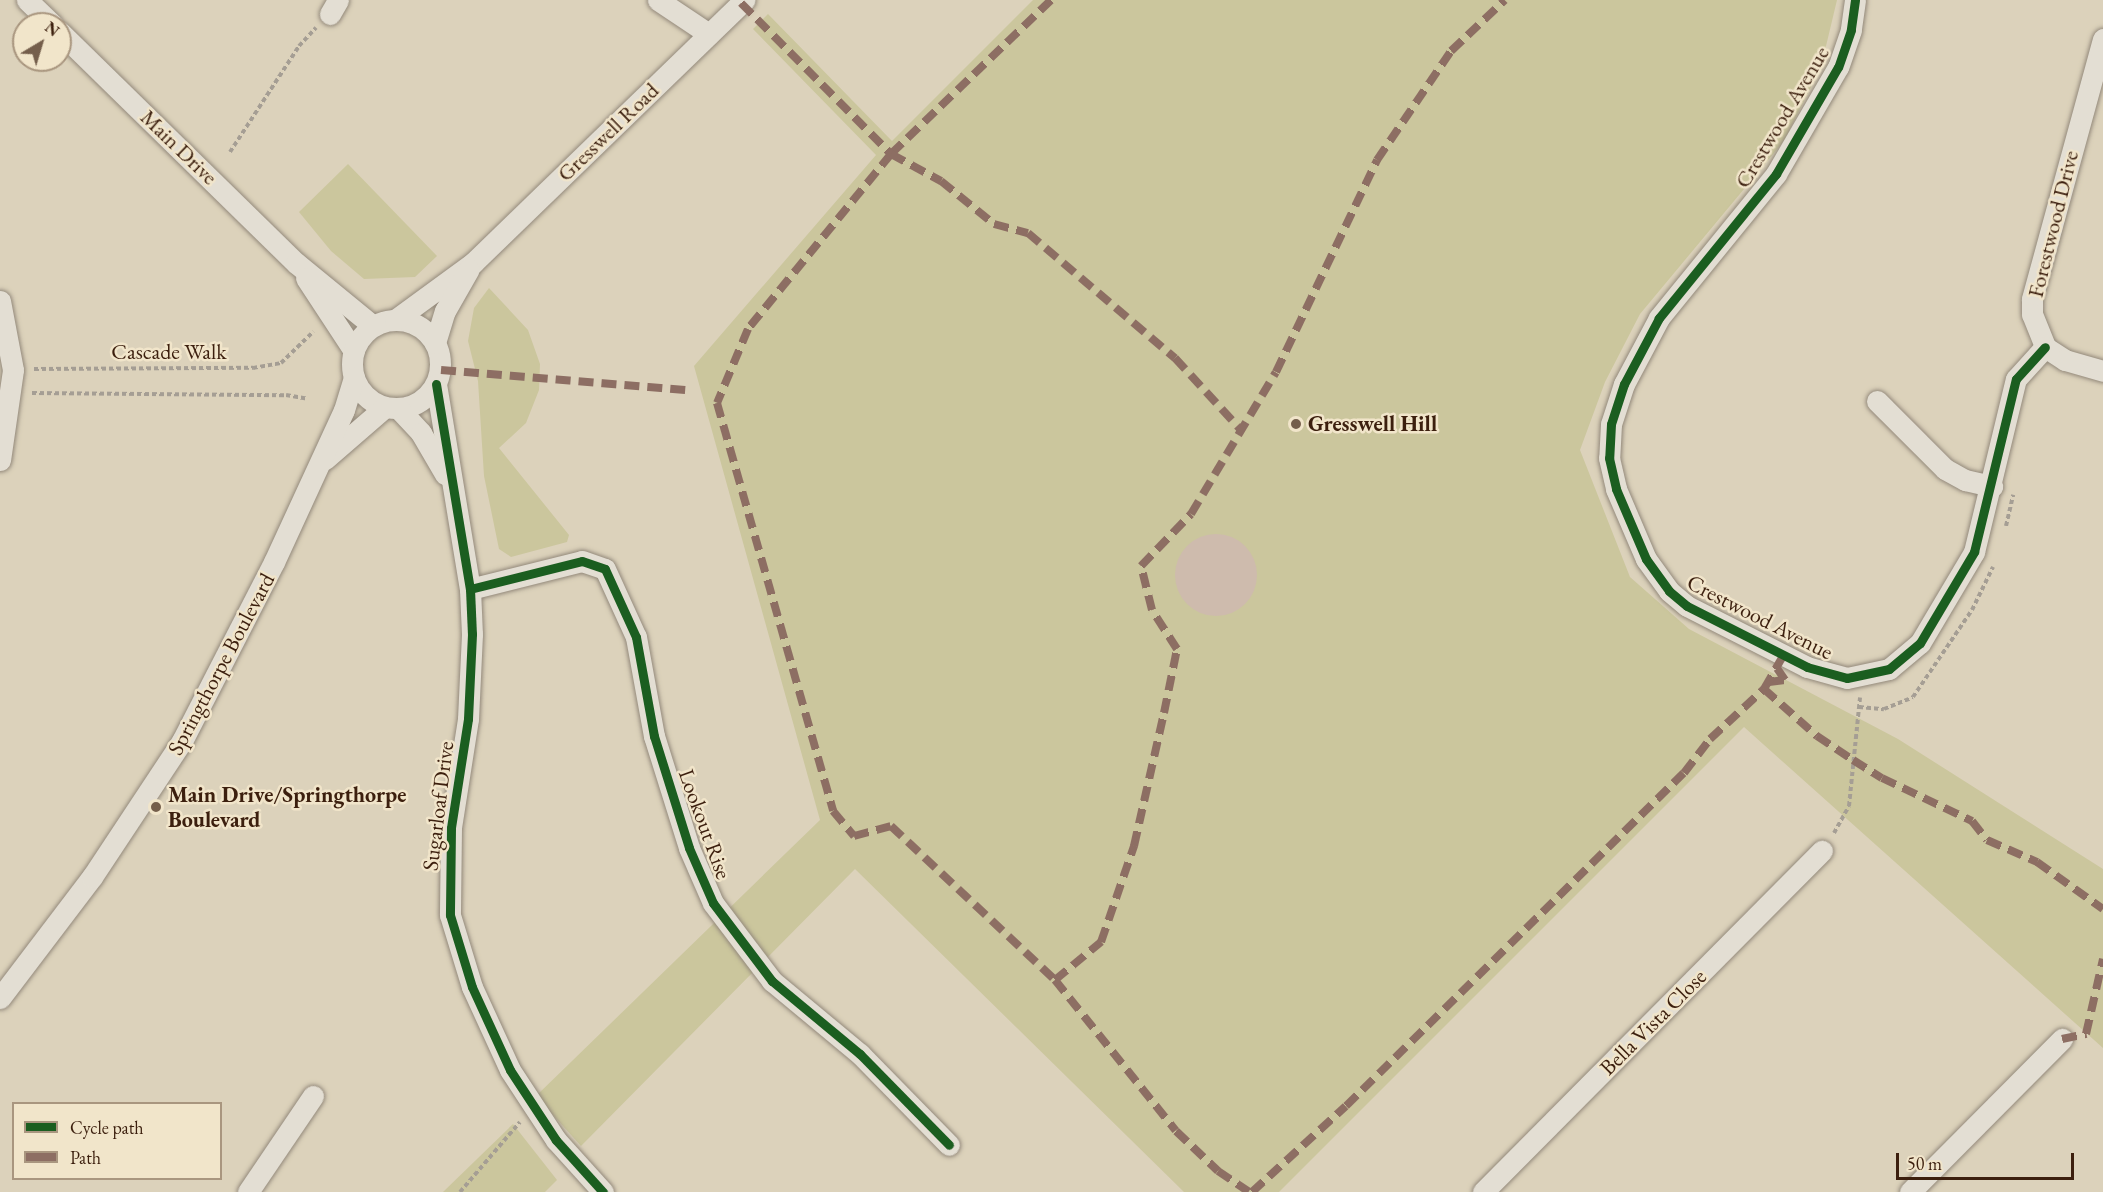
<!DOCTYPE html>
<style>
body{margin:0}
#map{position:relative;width:2103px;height:1192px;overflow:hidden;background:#dcd2bb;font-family:"EB Garamond",serif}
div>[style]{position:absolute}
.green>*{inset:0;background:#cbc69d}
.building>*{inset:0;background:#cebbad}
.round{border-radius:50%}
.path>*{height:4px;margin-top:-2px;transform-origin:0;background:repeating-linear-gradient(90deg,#a59e94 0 4.5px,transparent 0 7.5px)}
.roads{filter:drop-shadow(0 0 2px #93897b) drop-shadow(0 0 2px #93897b)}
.minor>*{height:21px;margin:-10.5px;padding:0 10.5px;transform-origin:10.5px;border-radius:10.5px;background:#e3ded3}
.minor>.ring{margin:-10.5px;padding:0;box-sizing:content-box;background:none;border:21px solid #e3ded3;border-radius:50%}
.quiet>*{height:8px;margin-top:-4px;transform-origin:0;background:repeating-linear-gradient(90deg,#8d6e63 0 15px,transparent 0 23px)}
.cycleway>*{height:9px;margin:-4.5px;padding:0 4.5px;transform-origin:4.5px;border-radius:4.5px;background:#1b5e20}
.dots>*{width:16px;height:16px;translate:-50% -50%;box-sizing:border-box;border:3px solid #f1e5ca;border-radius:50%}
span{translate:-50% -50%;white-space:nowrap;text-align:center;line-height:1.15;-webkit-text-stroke:5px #f1e5ca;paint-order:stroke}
.street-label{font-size:22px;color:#3c1f0e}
.poi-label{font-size:22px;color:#3c1f0e;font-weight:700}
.left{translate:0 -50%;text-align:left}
.legend{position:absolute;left:12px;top:1102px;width:210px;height:78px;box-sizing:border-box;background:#f1e5ca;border:2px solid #a9967f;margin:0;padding:8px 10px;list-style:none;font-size:18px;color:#3c1f0e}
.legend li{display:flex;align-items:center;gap:12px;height:30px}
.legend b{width:30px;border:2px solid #a9967f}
.north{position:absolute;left:12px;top:12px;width:60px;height:60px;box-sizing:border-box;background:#f1e5ca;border:2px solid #a9967f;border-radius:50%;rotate:38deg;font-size:16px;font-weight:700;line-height:24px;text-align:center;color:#3c1f0e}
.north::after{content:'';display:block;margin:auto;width:21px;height:27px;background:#745e4b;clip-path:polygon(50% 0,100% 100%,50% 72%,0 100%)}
.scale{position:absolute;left:1896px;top:1153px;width:178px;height:27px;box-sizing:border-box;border:3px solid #3c1f0e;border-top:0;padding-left:8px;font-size:18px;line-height:21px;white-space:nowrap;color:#3c1f0e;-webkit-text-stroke:4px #f1e5ca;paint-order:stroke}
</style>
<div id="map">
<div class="green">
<i style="clip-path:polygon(1033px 0,1837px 0,1821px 67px,1784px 141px,1640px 314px,1605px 382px,1580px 450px,1630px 577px,1689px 629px,1898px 739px,2103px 869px,2103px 1048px,1744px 727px,1279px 1192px,1184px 1192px,855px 869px,581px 1146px,536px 1096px,820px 820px,694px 366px,876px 155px,753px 29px,768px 14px,892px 141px)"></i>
<i style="clip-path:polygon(348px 164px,437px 256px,415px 277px,364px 279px,331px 251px,299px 212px)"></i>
<i style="clip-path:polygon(489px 288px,528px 330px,540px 364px,539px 390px,526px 423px,499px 448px,569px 535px,567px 542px,511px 557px,499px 549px,484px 476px,478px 381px,468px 341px,474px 308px)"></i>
<i style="clip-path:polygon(513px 1124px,557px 1180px,545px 1192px,443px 1192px)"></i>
</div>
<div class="building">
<i class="round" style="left:1175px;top:534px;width:82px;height:82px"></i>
</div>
<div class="path">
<i style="left:230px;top:152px;width:126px;rotate:-56.9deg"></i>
<i style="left:299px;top:46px;width:25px;rotate:-47deg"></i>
<i style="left:34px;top:369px;width:219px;rotate:-0.3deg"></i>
<i style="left:253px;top:368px;width:28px;rotate:-10deg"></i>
<i style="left:281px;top:363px;width:45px;rotate:-44.1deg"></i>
<i style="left:32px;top:393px;width:254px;rotate:0.5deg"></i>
<i style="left:286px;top:395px;width:22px;rotate:10deg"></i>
<i style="left:2006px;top:526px;width:32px;rotate:-77deg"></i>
<i style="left:1859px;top:707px;width:25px;rotate:5deg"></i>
<i style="left:1884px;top:709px;width:31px;rotate:-22deg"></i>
<i style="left:1913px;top:697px;width:105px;rotate:-55.9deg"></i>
<i style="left:1972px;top:610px;width:48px;rotate:-64deg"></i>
<i style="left:1834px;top:833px;width:31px;rotate:-61deg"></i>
<i style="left:1849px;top:806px;width:109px;rotate:-84.2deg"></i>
<i style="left:460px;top:1192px;width:92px;rotate:-49.4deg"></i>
</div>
<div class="roads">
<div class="minor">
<i style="left:27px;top:0;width:35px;rotate:44deg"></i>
<i style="left:658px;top:0;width:61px;rotate:33.7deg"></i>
<i style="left:1855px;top:0;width:30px;rotate:98deg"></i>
<i style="left:1851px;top:30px;width:39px;rotate:109deg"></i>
<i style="left:1838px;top:67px;width:124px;rotate:120.1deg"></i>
<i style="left:1776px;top:174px;width:186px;rotate:129.1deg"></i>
<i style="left:1659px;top:318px;width:75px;rotate:117.9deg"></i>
<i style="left:1624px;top:384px;width:42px;rotate:108deg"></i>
<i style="left:1611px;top:424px;width:34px;rotate:93deg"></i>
<i style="left:1609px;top:458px;width:32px;rotate:77deg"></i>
<i style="left:1616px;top:489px;width:76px;rotate:66.8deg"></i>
<i style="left:1646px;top:559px;width:39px;rotate:54deg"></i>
<i style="left:1669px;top:591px;width:23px;rotate:40deg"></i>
<i style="left:1687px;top:606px;width:135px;rotate:26.9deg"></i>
<i style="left:1807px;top:667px;width:41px;rotate:15.4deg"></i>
<i style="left:1847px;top:678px;width:43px;rotate:-12.1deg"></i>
<i style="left:1889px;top:669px;width:40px;rotate:-40deg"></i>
<i style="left:1920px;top:643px;width:106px;rotate:-59.3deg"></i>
<i style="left:1974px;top:552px;width:178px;rotate:-76.4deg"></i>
<i style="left:2016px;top:379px;width:43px;rotate:-47.8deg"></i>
<i style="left:330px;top:14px;width:16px;rotate:-60deg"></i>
<i style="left:60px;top:32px;width:330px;rotate:44.4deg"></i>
<i style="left:296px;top:263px;width:99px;rotate:39.3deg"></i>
<i style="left:2103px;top:39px;width:270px;rotate:105.3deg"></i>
<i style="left:2032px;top:299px;width:15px;rotate:90deg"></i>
<i style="left:2032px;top:314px;width:35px;rotate:68deg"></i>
<i style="left:2045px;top:347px;width:24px;rotate:33deg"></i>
<i style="left:2065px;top:360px;width:40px;rotate:16deg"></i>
<i style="left:306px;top:278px;width:87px;rotate:56.7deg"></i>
<i style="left:0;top:301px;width:70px;rotate:79.3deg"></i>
<i style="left:13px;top:370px;width:91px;rotate:98.2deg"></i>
<i class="ring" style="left:352px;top:320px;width:67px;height:67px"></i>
<i style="left:395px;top:320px;width:97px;rotate:-36.2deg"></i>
<i style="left:473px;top:263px;width:378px;rotate:-44.1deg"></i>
<i style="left:435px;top:343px;width:34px;rotate:-73deg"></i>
<i style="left:445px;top:311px;width:48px;rotate:-60.3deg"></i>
<i style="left:436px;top:384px;width:208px;rotate:80.6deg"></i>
<i style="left:470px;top:589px;width:45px;rotate:87.5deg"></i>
<i style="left:472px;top:634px;width:85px;rotate:92.7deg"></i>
<i style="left:468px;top:719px;width:110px;rotate:98.9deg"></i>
<i style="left:451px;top:828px;width:87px;rotate:90.7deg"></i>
<i style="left:450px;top:915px;width:75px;rotate:73deg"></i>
<i style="left:472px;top:987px;width:91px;rotate:65.4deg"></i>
<i style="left:510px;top:1070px;width:84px;rotate:56.7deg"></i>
<i style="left:556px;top:1140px;width:70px;rotate:47.9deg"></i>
<i style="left:1877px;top:401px;width:96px;rotate:45deg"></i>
<i style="left:1945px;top:469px;width:23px;rotate:29deg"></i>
<i style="left:1965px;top:480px;width:28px;rotate:13deg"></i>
<i style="left:398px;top:408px;width:34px;rotate:47deg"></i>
<i style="left:421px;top:433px;width:48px;rotate:59.7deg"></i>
<i style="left:325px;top:459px;width:79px;rotate:-40.9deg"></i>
<i style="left:470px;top:589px;width:115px;rotate:-14deg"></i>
<i style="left:582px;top:561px;width:24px;rotate:19deg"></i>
<i style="left:605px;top:569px;width:75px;rotate:65.5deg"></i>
<i style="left:636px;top:637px;width:101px;rotate:79.7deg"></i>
<i style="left:654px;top:736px;width:117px;rotate:72.6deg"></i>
<i style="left:689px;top:848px;width:60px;rotate:66.4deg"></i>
<i style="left:713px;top:903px;width:98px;rotate:52.9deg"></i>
<i style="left:772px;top:981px;width:114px;rotate:39.7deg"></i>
<i style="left:860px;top:1054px;width:127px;rotate:45.6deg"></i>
<i style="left:0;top:998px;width:152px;rotate:-52.8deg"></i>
<i style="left:92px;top:877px;width:163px;rotate:-56.5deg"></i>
<i style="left:182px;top:741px;width:201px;rotate:-62.8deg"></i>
<i style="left:274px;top:562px;width:167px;rotate:-65.3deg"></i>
<i style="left:344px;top:410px;width:34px;rotate:-73deg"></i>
<i style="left:248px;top:1192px;width:116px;rotate:-55.9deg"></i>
<i style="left:1483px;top:1192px;width:481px;rotate:-45.2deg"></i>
<i style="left:1910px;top:1192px;width:216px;rotate:-45.2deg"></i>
</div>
</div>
<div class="quiet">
<i style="left:1051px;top:0;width:222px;rotate:136.1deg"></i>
<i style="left:891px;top:154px;width:226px;rotate:129.3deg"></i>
<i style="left:748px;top:329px;width:80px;rotate:112.7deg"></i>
<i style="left:717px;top:403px;width:424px;rotate:74.1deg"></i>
<i style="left:833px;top:811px;width:33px;rotate:50deg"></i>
<i style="left:854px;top:836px;width:38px;rotate:-15deg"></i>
<i style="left:891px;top:826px;width:225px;rotate:43.2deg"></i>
<i style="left:1055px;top:980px;width:193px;rotate:51.3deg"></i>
<i style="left:1176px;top:1131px;width:58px;rotate:43.6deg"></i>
<i style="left:1218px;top:1171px;width:37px;rotate:34deg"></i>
<i style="left:741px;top:3px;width:213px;rotate:45.2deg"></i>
<i style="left:891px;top:154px;width:57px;rotate:28.4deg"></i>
<i style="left:941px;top:181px;width:68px;rotate:39.1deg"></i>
<i style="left:994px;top:224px;width:35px;rotate:15deg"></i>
<i style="left:1028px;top:233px;width:193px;rotate:40.4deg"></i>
<i style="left:1175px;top:358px;width:98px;rotate:47.5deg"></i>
<i style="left:441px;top:370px;width:245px;rotate:4.7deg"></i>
<i style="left:1769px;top:682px;width:16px;rotate:-7deg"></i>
<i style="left:1785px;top:680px;width:14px;rotate:-124deg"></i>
<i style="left:1764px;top:689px;width:71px;rotate:41.6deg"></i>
<i style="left:1817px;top:736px;width:43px;rotate:33.7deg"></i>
<i style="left:1853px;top:760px;width:34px;rotate:32deg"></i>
<i style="left:1882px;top:778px;width:100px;rotate:25.5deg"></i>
<i style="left:1972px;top:821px;width:24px;rotate:52deg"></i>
<i style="left:1987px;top:840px;width:55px;rotate:23.7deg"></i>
<i style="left:2037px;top:862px;width:81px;rotate:35.5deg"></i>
<i style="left:1055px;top:980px;width:60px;rotate:-39.6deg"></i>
<i style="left:1101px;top:942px;width:102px;rotate:-71deg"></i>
<i style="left:1134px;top:846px;width:136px;rotate:-77.3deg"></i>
<i style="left:1164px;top:713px;width:65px;rotate:-78.5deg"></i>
<i style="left:1177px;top:649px;width:46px;rotate:-122.7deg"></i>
<i style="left:1152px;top:610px;width:45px;rotate:-104deg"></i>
<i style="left:1141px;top:566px;width:72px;rotate:-46.1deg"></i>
<i style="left:1191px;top:514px;width:165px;rotate:-59.1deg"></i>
<i style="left:1276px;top:372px;width:235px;rotate:-64.5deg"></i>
<i style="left:1377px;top:160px;width:132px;rotate:-55.8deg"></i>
<i style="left:1451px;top:51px;width:74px;rotate:-43.4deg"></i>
<i style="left:2062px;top:1039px;width:25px;rotate:-12deg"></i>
<i style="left:2086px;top:1034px;width:77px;rotate:-77.2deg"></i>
<i style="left:1252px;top:1192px;width:127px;rotate:-42.5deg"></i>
<i style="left:1346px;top:1106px;width:474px;rotate:-44.6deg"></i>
<i style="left:1684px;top:773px;width:43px;rotate:-52.6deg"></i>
<i style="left:1710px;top:739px;width:74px;rotate:-42.8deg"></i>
<i style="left:1764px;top:689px;width:38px;rotate:-60deg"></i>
</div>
<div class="cycleway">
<i style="left:1855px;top:0;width:30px;rotate:98deg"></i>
<i style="left:1851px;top:30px;width:39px;rotate:109deg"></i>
<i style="left:1838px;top:67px;width:124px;rotate:120.1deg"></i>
<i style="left:1776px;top:174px;width:186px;rotate:129.1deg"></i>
<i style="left:1659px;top:318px;width:75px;rotate:117.9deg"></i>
<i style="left:1624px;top:384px;width:42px;rotate:108deg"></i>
<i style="left:1611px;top:424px;width:34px;rotate:93deg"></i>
<i style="left:1609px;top:458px;width:32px;rotate:77deg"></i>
<i style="left:1616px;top:489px;width:76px;rotate:66.8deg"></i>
<i style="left:1646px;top:559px;width:39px;rotate:54deg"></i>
<i style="left:1669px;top:591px;width:23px;rotate:40deg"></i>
<i style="left:1687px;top:606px;width:135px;rotate:26.9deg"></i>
<i style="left:1807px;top:667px;width:41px;rotate:15.4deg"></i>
<i style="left:1847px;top:678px;width:43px;rotate:-12.1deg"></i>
<i style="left:1889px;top:669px;width:40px;rotate:-40deg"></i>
<i style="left:1920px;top:643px;width:106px;rotate:-59.3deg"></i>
<i style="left:1974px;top:552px;width:178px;rotate:-76.4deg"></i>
<i style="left:2016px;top:379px;width:43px;rotate:-47.8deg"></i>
<i style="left:436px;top:384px;width:208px;rotate:80.6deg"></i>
<i style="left:470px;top:589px;width:45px;rotate:87.5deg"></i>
<i style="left:472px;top:634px;width:85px;rotate:92.7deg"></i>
<i style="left:468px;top:719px;width:110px;rotate:98.9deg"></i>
<i style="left:451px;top:828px;width:87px;rotate:90.7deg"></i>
<i style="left:450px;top:915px;width:75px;rotate:73deg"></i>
<i style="left:472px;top:987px;width:91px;rotate:65.4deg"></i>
<i style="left:510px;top:1070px;width:84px;rotate:56.7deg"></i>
<i style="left:556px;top:1140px;width:70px;rotate:47.9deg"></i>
<i style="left:470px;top:589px;width:115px;rotate:-14deg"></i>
<i style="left:582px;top:561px;width:24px;rotate:19deg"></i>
<i style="left:605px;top:569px;width:75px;rotate:65.5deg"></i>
<i style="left:636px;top:637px;width:101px;rotate:79.7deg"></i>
<i style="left:654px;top:736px;width:117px;rotate:72.6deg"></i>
<i style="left:689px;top:848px;width:60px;rotate:66.4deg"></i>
<i style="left:713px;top:903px;width:98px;rotate:52.9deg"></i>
<i style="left:772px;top:981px;width:114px;rotate:39.7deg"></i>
<i style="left:860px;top:1054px;width:127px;rotate:45.6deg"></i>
</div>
<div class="dots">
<i style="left:1296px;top:424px;background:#745e4b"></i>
<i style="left:156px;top:807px;background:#745e4b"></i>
</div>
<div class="street-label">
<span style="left:1782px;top:117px;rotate:-59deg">Crestwood Avenue</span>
<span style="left:608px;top:132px;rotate:-44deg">Gresswell Road</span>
<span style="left:179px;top:147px;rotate:44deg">Main Drive</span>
<span style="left:2053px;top:224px;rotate:-76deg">Forestwood Drive</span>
<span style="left:169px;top:352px">Cascade Walk</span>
<span style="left:1760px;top:617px;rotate:27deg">Crestwood Avenue</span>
<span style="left:221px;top:664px;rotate:-62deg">Springthorpe Boulevard</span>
<span style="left:438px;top:806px;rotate:-83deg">Sugarloaf Drive</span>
<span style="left:705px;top:824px;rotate:70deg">Lookout Rise</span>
<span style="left:1653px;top:1022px;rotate:-45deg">Bella Vista Close</span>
</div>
<div class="poi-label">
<span class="left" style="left:1308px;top:424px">Gresswell Hill</span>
<span class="left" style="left:168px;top:807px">Main Drive/Springthorpe<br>Boulevard</span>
</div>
<ul class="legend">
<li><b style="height:8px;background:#1b5e20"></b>Cycle path</li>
<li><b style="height:8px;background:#8d6e63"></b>Path</li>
</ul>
<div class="north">N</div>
<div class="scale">50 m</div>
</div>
